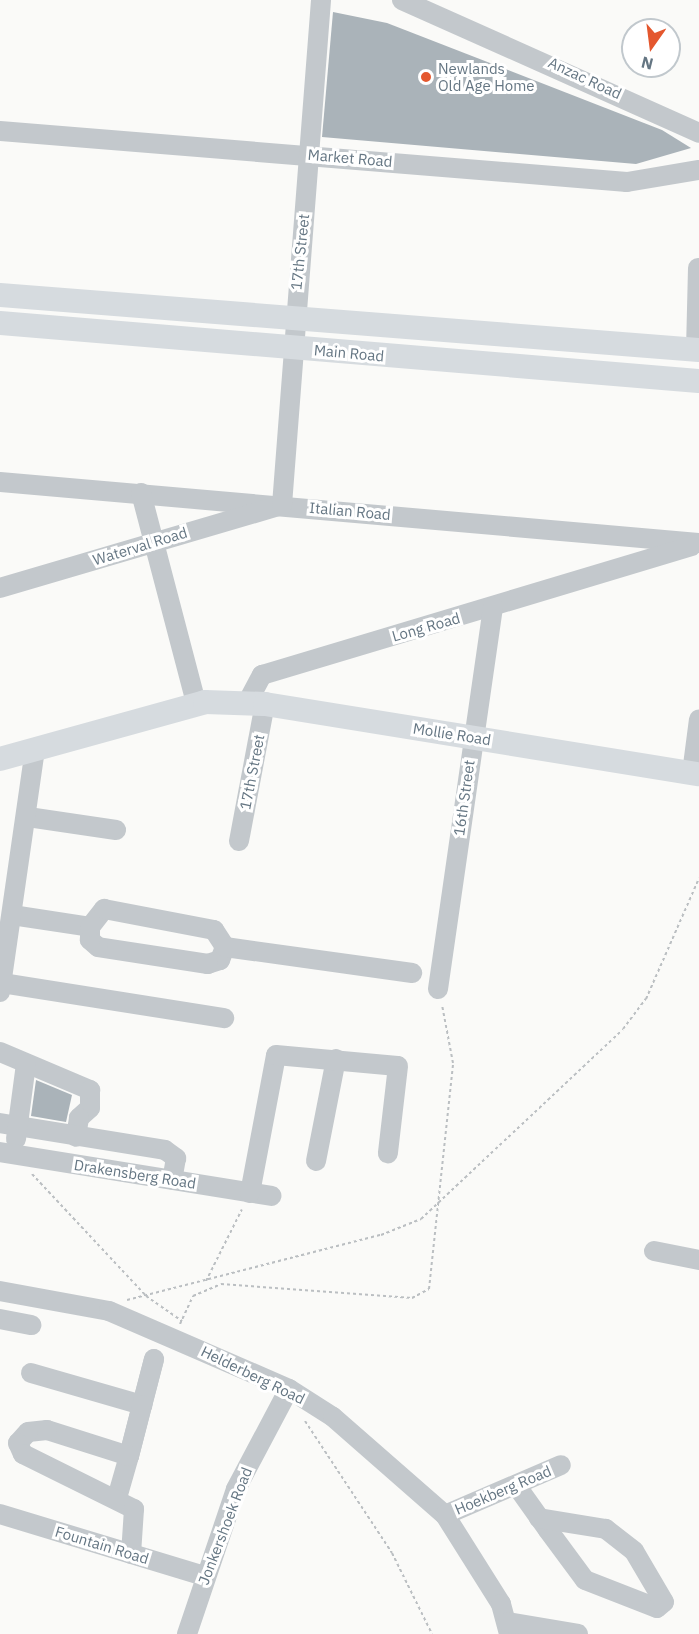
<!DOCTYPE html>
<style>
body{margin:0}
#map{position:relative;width:699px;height:1634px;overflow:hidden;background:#fafaf8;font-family:"IBM Plex Sans",sans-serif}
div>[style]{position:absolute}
.building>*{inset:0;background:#aab3b9}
.path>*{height:2px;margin-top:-1px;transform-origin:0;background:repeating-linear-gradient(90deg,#bbbfc2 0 3px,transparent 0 6px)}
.minor>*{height:20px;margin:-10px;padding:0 10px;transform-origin:10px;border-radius:10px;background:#c3c8cc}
.major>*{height:24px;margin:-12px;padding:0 12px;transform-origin:12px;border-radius:12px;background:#d6dbdf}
.dots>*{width:16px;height:16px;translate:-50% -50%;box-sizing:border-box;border:3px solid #fff;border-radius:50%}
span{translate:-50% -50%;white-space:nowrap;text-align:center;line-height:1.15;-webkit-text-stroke:6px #fff;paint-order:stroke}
.poi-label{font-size:15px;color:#657683}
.left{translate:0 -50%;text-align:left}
.street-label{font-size:15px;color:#657683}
.north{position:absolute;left:621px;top:18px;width:60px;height:60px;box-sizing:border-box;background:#fff;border:2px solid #c1c8cd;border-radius:50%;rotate:194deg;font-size:16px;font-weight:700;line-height:24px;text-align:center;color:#657683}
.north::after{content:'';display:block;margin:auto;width:21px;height:27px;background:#e4572e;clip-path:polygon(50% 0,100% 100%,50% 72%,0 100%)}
</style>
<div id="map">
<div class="building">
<i style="clip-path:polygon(333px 12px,387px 23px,662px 130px,691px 148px,636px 164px,322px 137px)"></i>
<i style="clip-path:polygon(36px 1080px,72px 1095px,66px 1122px,31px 1116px)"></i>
</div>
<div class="path">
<i style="left:32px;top:1174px;width:167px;rotate:46.9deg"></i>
<i style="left:146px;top:1296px;width:44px;rotate:34.8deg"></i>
<i style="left:206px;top:1281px;width:80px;rotate:-63.4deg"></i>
<i style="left:127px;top:1300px;width:262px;rotate:-14.4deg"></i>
<i style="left:381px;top:1235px;width:43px;rotate:-21.8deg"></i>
<i style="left:421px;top:1219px;width:277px;rotate:-43.2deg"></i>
<i style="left:623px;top:1029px;width:38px;rotate:-53deg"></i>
<i style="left:646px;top:999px;width:132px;rotate:-66.3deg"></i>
<i style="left:180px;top:1324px;width:31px;rotate:-65deg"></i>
<i style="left:193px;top:1296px;width:30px;rotate:-23deg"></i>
<i style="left:221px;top:1284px;width:192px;rotate:4.2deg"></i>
<i style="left:412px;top:1298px;width:19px;rotate:-28deg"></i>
<i style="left:429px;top:1289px;width:227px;rotate:-83.9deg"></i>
<i style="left:453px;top:1063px;width:59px;rotate:-100.7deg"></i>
<i style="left:305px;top:1421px;width:158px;rotate:56.6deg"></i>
<i style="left:392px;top:1553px;width:90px;rotate:63.7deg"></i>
</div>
<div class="minor">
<i style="left:402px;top:0;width:325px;rotate:24.1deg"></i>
<i style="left:0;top:131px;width:629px;rotate:4.65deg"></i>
<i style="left:627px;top:182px;width:73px;rotate:-9.5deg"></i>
<i style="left:696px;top:350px;width:82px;rotate:-88.6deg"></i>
<i style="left:0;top:482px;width:702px;rotate:4.99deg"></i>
<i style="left:141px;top:493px;width:216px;rotate:75.3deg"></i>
<i style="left:0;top:588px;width:294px;rotate:-16.4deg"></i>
<i style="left:282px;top:505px;width:507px;rotate:-85.58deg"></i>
<i style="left:247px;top:703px;width:32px;rotate:-62deg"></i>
<i style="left:262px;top:675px;width:448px;rotate:-16.7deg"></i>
<i style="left:692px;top:773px;width:54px;rotate:-82.6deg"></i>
<i style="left:28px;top:817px;width:89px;rotate:8.4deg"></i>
<i style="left:239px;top:841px;width:139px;rotate:-79.3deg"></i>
<i style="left:12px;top:915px;width:79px;rotate:8.7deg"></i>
<i style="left:225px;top:947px;width:14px;rotate:111deg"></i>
<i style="left:220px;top:960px;width:13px;rotate:162deg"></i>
<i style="left:208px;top:964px;width:111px;rotate:-171.2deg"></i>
<i style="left:98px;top:947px;width:11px;rotate:-139deg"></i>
<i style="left:90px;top:940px;width:13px;rotate:-90deg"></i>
<i style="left:90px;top:927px;width:23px;rotate:-52deg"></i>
<i style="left:104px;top:909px;width:112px;rotate:10.8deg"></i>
<i style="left:214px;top:930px;width:20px;rotate:57deg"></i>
<i style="left:225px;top:947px;width:189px;rotate:7.9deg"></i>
<i style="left:2px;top:983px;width:225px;rotate:9deg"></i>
<i style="left:438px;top:989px;width:386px;rotate:-81.8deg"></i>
<i style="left:0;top:992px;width:246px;rotate:-81.8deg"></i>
<i style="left:0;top:1052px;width:98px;rotate:22.9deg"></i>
<i style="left:90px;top:1090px;width:18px;rotate:90deg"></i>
<i style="left:90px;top:1108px;width:15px;rotate:138deg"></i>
<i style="left:79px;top:1118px;width:19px;rotate:99deg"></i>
<i style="left:0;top:1123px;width:167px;rotate:9.3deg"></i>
<i style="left:165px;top:1150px;width:14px;rotate:36deg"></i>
<i style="left:176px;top:1158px;width:22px;rotate:100deg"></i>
<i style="left:16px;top:1139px;width:76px;rotate:-82.4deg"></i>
<i style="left:0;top:1152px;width:275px;rotate:9.2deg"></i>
<i style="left:316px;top:1161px;width:104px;rotate:-78.9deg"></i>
<i style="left:250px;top:1193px;width:140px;rotate:-79.3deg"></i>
<i style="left:276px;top:1055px;width:122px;rotate:5.2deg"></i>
<i style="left:398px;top:1066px;width:88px;rotate:96.6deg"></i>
<i style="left:654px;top:1251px;width:46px;rotate:11.3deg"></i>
<i style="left:0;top:1291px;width:111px;rotate:10.4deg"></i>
<i style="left:109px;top:1311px;width:196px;rotate:23.4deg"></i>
<i style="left:289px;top:1389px;width:52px;rotate:32.5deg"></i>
<i style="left:333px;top:1417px;width:149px;rotate:41.2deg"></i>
<i style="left:445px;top:1515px;width:105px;rotate:57.8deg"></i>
<i style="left:501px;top:1604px;width:31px;rotate:75deg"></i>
<i style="left:0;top:1319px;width:32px;rotate:11deg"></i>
<i style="left:31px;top:1373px;width:116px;rotate:16.1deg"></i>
<i style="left:516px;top:1485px;width:55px;rotate:54.6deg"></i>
<i style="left:548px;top:1530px;width:62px;rotate:53.5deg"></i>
<i style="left:585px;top:1580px;width:77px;rotate:21.3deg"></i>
<i style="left:657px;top:1608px;width:9px;rotate:-41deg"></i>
<i style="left:664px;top:1602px;width:59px;rotate:-120.5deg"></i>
<i style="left:634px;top:1551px;width:36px;rotate:-142deg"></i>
<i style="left:606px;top:1529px;width:68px;rotate:-170.7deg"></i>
<i style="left:117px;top:1498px;width:44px;rotate:-74.1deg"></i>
<i style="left:129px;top:1456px;width:100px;rotate:-75.5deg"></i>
<i style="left:154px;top:1359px;width:48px;rotate:104.6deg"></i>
<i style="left:142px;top:1405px;width:53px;rotate:104.3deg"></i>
<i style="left:129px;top:1456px;width:86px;rotate:-162.4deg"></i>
<i style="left:47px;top:1430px;width:19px;rotate:174deg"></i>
<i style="left:28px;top:1432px;width:15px;rotate:132deg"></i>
<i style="left:18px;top:1443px;width:12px;rotate:66deg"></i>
<i style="left:23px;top:1454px;width:124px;rotate:26.4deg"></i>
<i style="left:134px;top:1509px;width:45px;rotate:93.8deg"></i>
<i style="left:0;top:1514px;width:213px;rotate:16.9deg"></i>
<i style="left:445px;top:1515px;width:126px;rotate:-23.3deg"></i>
<i style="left:508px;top:1622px;width:71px;rotate:9.7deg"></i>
<i style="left:187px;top:1634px;width:153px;rotate:-71.3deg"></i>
<i style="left:236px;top:1489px;width:113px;rotate:-62.1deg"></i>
</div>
<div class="major">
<i style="left:0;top:295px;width:701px;rotate:4.5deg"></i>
<i style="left:0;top:323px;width:701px;rotate:4.74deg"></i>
<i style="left:0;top:759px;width:213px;rotate:-15.5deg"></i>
<i style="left:205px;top:702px;width:60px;rotate:1.9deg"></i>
<i style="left:265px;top:704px;width:440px;rotate:9.2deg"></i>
</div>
<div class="dots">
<i style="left:426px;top:77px;background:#e4572e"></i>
</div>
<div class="poi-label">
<span class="left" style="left:438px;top:77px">Newlands<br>Old Age Home</span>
</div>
<div class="street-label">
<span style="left:585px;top:78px;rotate:25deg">Anzac Road</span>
<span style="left:350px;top:158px;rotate:5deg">Market Road</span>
<span style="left:300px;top:252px;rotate:-84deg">17th Street</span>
<span style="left:349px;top:353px;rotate:5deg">Main Road</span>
<span style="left:350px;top:511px;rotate:5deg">Italian Road</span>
<span style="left:140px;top:546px;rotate:-17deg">Waterval Road</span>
<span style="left:426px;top:627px;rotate:-16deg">Long Road</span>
<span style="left:452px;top:734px;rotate:9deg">Mollie Road</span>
<span style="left:252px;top:772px;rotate:-79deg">17th Street</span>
<span style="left:464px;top:798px;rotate:-82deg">16th Street</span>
<span style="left:135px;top:1174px;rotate:9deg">Drakensberg Road</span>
<span style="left:253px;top:1375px;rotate:26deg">Helderberg Road</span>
<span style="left:503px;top:1490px;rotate:-23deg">Hoekberg Road</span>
<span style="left:225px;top:1526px;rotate:-69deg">Jonkershoek Road</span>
<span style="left:102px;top:1545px;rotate:17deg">Fountain Road</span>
</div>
<div class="north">N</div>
</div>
